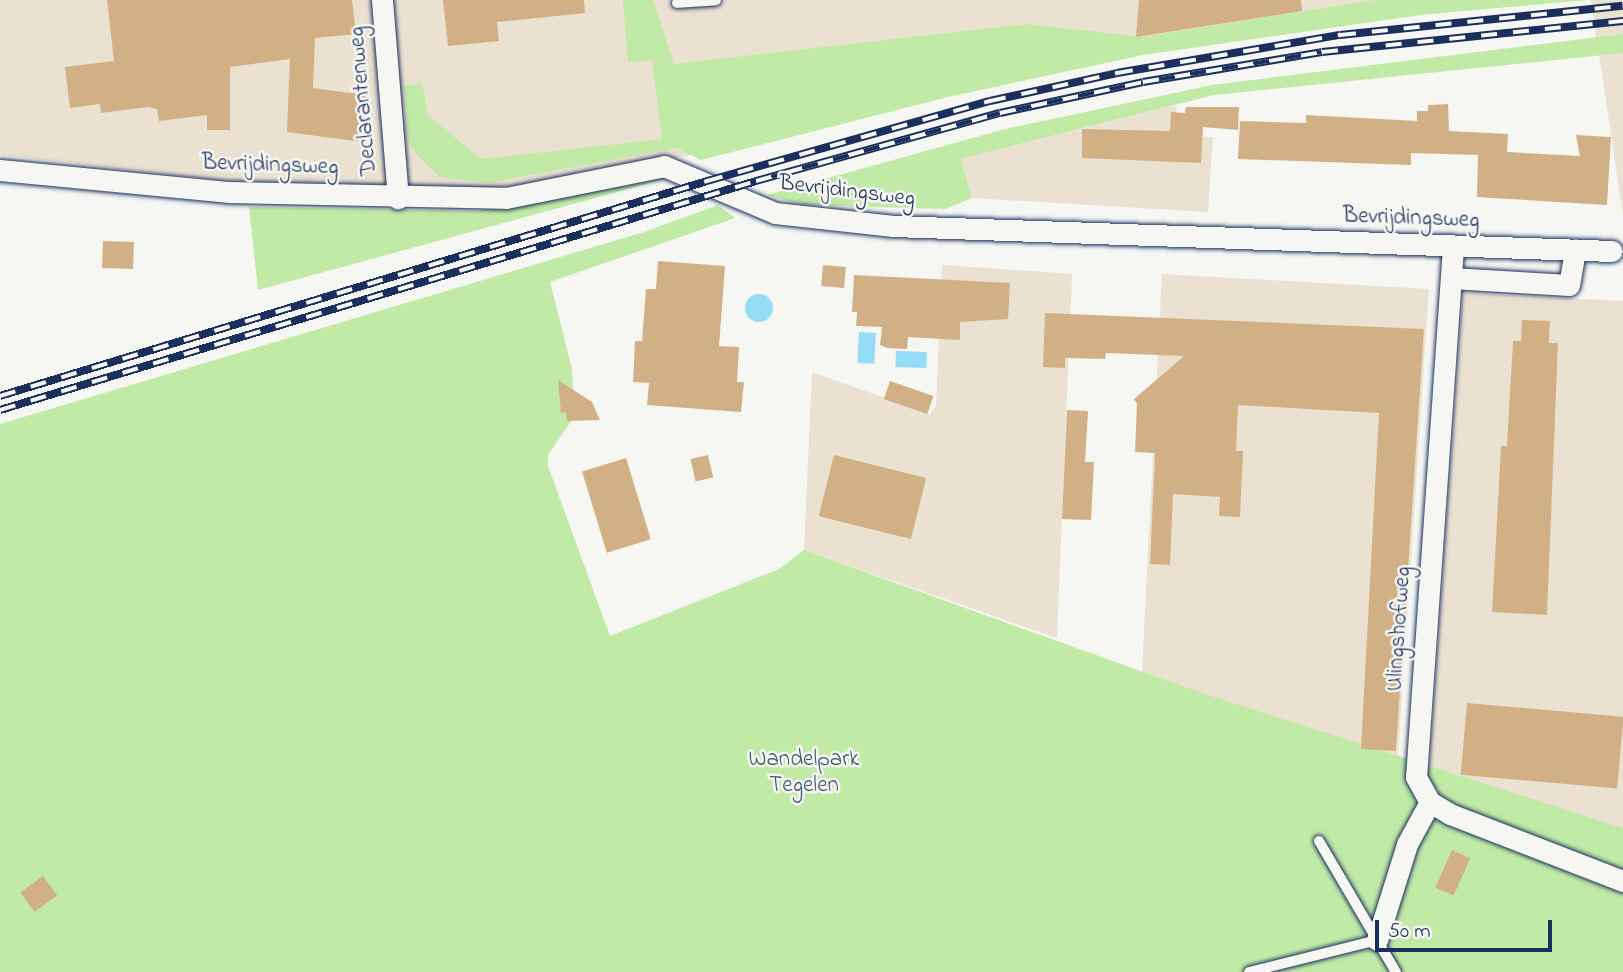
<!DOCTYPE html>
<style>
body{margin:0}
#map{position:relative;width:1623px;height:972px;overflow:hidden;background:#f6f6f2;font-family:"Indie Flower",sans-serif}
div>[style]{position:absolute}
.built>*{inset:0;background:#ebe1d1}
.green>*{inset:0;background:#c0eaa6}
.water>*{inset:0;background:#95dcf7;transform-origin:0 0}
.round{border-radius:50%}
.building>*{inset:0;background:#d2b085;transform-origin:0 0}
.roads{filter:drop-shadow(0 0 2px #1b2f5e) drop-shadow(0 0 2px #1b2f5e)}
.lane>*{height:10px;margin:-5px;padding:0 5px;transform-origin:5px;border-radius:5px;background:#f6f6f2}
.street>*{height:21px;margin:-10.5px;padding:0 10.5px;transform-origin:10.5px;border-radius:10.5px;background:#f6f6f2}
.rail>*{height:8px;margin-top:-4px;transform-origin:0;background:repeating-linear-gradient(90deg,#f6f6f2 0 16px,#1b2f5e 0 32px);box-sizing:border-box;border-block:2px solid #1b2f5e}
span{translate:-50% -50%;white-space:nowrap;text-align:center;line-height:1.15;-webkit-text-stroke:5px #f6f6f2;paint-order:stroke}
.street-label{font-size:23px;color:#1b2f5e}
.park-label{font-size:23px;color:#3c546c}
.scale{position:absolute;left:1375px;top:920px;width:177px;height:32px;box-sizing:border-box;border:4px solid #1b2f5e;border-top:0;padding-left:9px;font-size:21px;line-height:24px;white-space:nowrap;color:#1b2f5e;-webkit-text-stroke:5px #f6f6f2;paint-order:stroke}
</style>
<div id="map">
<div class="built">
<i style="clip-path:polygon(0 0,1374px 0,1142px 38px,1027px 24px,758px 143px,507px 188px,254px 184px,0 155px)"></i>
<i style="clip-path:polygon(1591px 0,1623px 0,1623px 34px,1596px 38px)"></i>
<i style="clip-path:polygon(1623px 53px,1623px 216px,1599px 54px)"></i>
<i style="clip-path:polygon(1172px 106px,1177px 107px,1176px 136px,1213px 137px,1208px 212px,972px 198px,961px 159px)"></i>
<i style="clip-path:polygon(942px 265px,1072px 274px,1057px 638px,804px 550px,812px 372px,930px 414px,936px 406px)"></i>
<i style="clip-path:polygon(1162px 274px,1429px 289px,1397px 771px,1142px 671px)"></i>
<i style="clip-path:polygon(1463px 293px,1623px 301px,1623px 828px,1429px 771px)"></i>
</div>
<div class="green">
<i style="clip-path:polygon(623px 0,653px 0,674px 64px,1027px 24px,1142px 37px,1374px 0,1587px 0,1420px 15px,1143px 55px,948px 97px,701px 160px,676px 148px,488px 183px,440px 177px,416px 154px,408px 140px,404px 86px,422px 83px,428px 115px,481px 159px,662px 139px,652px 60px,628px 62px)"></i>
<i style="clip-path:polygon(1623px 34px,1623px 53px,1214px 95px,961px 159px,972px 198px,945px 209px,803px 205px,767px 195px,1005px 129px,1212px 85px)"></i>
<i style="clip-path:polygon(653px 176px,665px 179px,258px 290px,249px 207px,479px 211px)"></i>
<i style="clip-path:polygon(718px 205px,735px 218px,550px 282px,572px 369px,574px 417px,548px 455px,548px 466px,610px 636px,779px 569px,804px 550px,1202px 693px,1623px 828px,1623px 972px,0 972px,0 424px,644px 232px)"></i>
</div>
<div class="water">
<i class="round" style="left:745px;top:294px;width:28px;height:28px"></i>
<i style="left:859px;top:332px;width:17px;height:31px;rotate:3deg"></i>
<i style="left:896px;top:351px;width:31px;height:16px;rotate:2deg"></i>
</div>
<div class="building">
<i style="clip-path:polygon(107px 0,352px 0,356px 34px,315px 38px,313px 88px,365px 95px,363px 142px,287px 132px,290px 59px,230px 67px,230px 130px,207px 130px,207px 115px,159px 121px,157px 109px,148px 107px,101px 113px,100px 104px,70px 108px,65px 67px,114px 61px)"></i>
<i style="clip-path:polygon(443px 0,584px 0,585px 13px,497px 22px,499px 41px,448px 46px)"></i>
<i style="clip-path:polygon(1139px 0,1301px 0,1302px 11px,1136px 37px)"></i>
<i style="clip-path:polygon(1448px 104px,1449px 131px,1508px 134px,1507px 152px,1580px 156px,1576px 135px,1611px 137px,1607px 205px,1477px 197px,1478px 155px,1411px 153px,1411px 165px,1238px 159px,1240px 121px,1306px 123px,1306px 115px,1417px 121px,1417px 111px,1428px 111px,1428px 105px)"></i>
<i style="clip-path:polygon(1186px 107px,1239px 107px,1238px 130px,1203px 127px,1201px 163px,1082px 158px,1082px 129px,1170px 131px,1171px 112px,1185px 113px)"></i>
<i style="left:103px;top:241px;width:31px;height:27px;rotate:2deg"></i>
<i style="clip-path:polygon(658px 261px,725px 266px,719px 346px,739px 347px,737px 382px,744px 382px,741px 412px,647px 405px,649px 383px,633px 382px,635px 341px,642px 341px,646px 289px,656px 289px)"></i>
<i style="left:823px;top:265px;width:23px;height:21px;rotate:5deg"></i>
<i style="clip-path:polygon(854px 275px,1010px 283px,1008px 319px,960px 322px,960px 340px,908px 337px,907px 349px,887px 348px,880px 345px,882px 327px,856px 326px,857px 312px,852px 312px)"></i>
<i style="clip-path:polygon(1045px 313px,1424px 329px,1396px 751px,1361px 749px,1379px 413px,1238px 405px,1236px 451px,1243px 451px,1240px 517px,1219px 516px,1220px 497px,1173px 494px,1170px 565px,1150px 564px,1155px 453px,1135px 452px,1137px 404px,1134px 399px,1184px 356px,1106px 353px,1105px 359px,1065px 358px,1065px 368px,1043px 367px)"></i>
<i style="clip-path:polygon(1522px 320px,1550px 321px,1549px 343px,1558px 343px,1547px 615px,1492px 612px,1501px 446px,1507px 446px,1513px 341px,1521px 341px)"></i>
<i style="clip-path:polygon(558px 380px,592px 402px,600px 420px,567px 421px,566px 412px,561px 413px)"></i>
<i style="left:890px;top:381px;width:46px;height:19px;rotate:19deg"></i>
<i style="clip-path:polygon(1067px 410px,1088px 411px,1085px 462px,1094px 462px,1091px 520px,1062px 519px)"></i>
<i style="left:708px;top:455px;width:23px;height:18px;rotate:77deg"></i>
<i style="left:834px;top:455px;width:95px;height:63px;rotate:14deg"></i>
<i style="left:626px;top:458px;width:85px;height:46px;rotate:73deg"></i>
<i style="left:1467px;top:703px;width:157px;height:72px;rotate:5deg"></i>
<i style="left:1452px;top:850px;width:20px;height:41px;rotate:24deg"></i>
<i style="left:43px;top:876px;width:24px;height:28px;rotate:54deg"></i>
</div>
<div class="roads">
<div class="lane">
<i style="left:677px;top:3px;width:39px;rotate:-4deg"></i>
<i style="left:1319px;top:841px;width:152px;rotate:59.6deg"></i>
<i style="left:1249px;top:972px;width:132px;rotate:-14deg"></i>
</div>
<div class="street">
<i style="left:382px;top:0;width:199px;rotate:85.4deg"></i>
<i style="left:0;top:170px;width:231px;rotate:5.5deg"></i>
<i style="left:230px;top:192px;width:276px;rotate:1.2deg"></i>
<i style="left:506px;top:198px;width:161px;rotate:-11.4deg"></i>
<i style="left:664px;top:166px;width:121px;rotate:22.9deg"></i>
<i style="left:775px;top:213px;width:119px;rotate:6.3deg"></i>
<i style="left:893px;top:226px;width:719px;rotate:1.99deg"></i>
<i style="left:1453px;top:247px;width:531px;rotate:93.99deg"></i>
<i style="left:1416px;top:777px;width:29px;rotate:61deg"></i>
<i style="left:1430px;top:802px;width:23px;rotate:31deg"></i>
<i style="left:1450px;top:814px;width:186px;rotate:21.2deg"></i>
<i style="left:1451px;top:278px;width:118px;rotate:3.4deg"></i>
<i style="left:1569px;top:285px;width:36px;rotate:-80deg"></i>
<i style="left:1377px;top:940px;width:101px;rotate:-72.6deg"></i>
<i style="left:1407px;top:844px;width:48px;rotate:-61.3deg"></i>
</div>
</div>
<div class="rail">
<i style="left:0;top:396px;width:739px;rotate:-16.91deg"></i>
<i style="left:707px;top:181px;width:294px;rotate:-15.8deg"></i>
<i style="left:990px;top:101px;width:130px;rotate:-12.4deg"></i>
<i style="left:1117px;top:73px;width:226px;rotate:-9.7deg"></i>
<i style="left:1340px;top:35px;width:284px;rotate:-5.9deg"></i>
<i style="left:0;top:410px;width:790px;rotate:-16.85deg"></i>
<i style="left:756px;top:181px;width:253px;rotate:-15.6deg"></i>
<i style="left:1000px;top:113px;width:146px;rotate:-12.2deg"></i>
<i style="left:1143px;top:82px;width:181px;rotate:-9.5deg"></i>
<i style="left:1322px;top:52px;width:303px;rotate:-5.9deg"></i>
</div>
<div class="street-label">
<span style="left:364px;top:101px;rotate:-95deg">Declarantenweg</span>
<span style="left:270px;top:166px;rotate:2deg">Bevrijdingsweg</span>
<span style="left:847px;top:192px;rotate:7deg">Bevrijdingsweg</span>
<span style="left:1411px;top:219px;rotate:2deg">Bevrijdingsweg</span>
<span style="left:1400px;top:629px;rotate:-86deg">Ulingshofweg</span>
</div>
<div class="park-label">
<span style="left:804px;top:773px">Wandelpark<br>Tegelen</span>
</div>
<div class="scale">50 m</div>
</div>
